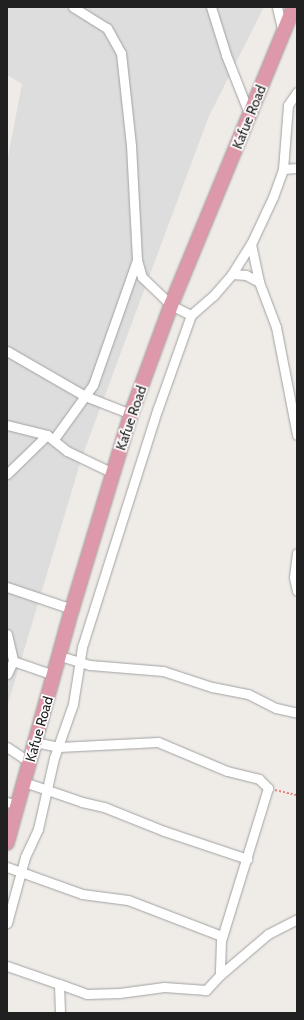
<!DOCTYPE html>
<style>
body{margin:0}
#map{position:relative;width:304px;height:1020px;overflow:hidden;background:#efece8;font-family:Cabin,sans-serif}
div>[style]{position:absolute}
.residential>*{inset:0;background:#dedddd}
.path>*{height:1.5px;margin-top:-0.75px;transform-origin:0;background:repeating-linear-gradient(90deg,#ea857e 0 2px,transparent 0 4px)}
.roads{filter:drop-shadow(0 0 1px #a1a1a1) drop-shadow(0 0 1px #a1a1a1)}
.minor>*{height:9px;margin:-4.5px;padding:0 4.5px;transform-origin:4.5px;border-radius:4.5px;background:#fff}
.highway>*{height:14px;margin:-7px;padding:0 7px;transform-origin:7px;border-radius:7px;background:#dd99a9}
span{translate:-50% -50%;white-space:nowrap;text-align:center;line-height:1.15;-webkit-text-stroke:3.5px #fff;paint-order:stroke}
.street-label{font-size:14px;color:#202020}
.frame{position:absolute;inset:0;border:8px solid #202020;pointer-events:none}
</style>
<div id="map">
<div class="residential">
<i style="clip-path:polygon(7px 7px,264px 7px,209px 116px,82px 457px,7px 707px,7px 162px,22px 84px,7px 75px)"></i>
</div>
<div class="path">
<i style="left:275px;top:790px;width:23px;rotate:13deg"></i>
</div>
<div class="roads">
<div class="minor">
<i style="left:73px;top:7px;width:40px;rotate:32deg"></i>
<i style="left:107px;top:28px;width:29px;rotate:61deg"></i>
<i style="left:121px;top:53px;width:93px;rotate:83.8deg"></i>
<i style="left:131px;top:145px;width:115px;rotate:87deg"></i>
<i style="left:137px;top:260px;width:18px;rotate:74deg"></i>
<i style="left:142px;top:277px;width:40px;rotate:44deg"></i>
<i style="left:171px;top:305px;width:22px;rotate:27deg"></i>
<i style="left:191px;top:315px;width:29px;rotate:-41deg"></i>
<i style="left:213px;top:296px;width:29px;rotate:-49deg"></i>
<i style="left:232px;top:274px;width:36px;rotate:-58deg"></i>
<i style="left:251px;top:244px;width:52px;rotate:-64.9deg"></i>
<i style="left:273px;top:197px;width:30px;rotate:-70deg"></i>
<i style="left:283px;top:169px;width:14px;rotate:-4deg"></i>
<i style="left:211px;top:7px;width:50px;rotate:72.6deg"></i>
<i style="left:226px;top:55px;width:66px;rotate:68.5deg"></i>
<i style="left:277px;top:7px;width:27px;rotate:77deg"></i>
<i style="left:283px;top:169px;width:64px;rotate:-85.5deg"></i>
<i style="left:288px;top:105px;width:16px;rotate:-55deg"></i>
<i style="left:251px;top:244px;width:39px;rotate:78deg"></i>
<i style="left:259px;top:282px;width:48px;rotate:69.3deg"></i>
<i style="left:276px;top:327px;width:110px;rotate:79deg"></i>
<i style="left:232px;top:274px;width:14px;rotate:4deg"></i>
<i style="left:246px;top:275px;width:15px;rotate:28deg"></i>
<i style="left:7px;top:351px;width:90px;rotate:30deg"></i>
<i style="left:85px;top:396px;width:49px;rotate:21.4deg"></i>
<i style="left:7px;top:425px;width:41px;rotate:14deg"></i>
<i style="left:47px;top:435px;width:26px;rotate:39deg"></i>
<i style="left:67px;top:451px;width:51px;rotate:25.6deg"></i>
<i style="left:54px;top:439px;width:67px;rotate:-54.2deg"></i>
<i style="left:93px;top:385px;width:133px;rotate:-70.6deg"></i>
<i style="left:7px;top:474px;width:56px;rotate:-44.3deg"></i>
<i style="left:297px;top:553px;width:24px;rotate:97deg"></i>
<i style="left:294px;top:577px;width:14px;rotate:78deg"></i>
<i style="left:7px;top:587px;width:69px;rotate:18.7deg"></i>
<i style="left:7px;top:634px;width:28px;rotate:77deg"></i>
<i style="left:60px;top:656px;width:31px;rotate:17deg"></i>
<i style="left:90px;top:665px;width:73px;rotate:4.7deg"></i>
<i style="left:163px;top:671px;width:52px;rotate:18.1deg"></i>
<i style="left:212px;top:687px;width:37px;rotate:11deg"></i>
<i style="left:248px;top:694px;width:31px;rotate:27deg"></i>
<i style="left:276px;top:708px;width:22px;rotate:13deg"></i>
<i style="left:7px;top:674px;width:14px;rotate:-65deg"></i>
<i style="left:13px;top:661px;width:43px;rotate:18.9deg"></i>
<i style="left:35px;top:742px;width:25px;rotate:12deg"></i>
<i style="left:59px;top:747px;width:99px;rotate:-2.9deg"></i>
<i style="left:158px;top:742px;width:75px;rotate:22.8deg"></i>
<i style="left:227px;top:771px;width:33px;rotate:14deg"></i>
<i style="left:259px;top:779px;width:13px;rotate:45deg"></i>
<i style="left:268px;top:788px;width:160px;rotate:107.1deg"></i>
<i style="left:221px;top:941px;width:34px;rotate:92deg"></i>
<i style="left:220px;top:975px;width:21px;rotate:133deg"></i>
<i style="left:206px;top:990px;width:42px;rotate:-175.9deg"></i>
<i style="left:164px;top:987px;width:45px;rotate:172.4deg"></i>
<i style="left:119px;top:993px;width:32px;rotate:178deg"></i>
<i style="left:87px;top:994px;width:30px;rotate:-160deg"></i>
<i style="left:7px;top:747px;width:27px;rotate:34deg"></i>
<i style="left:24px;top:782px;width:61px;rotate:19deg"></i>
<i style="left:82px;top:802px;width:23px;rotate:13deg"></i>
<i style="left:104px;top:807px;width:65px;rotate:21.8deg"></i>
<i style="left:164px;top:831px;width:88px;rotate:18.6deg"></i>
<i style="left:7px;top:802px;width:11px;rotate:15deg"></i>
<i style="left:7px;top:867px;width:80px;rotate:19.8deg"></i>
<i style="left:82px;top:894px;width:46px;rotate:7.4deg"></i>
<i style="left:128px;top:900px;width:101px;rotate:21deg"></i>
<i style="left:7px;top:923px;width:68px;rotate:-74.7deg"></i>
<i style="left:25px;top:857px;width:31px;rotate:-65deg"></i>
<i style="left:38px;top:829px;width:73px;rotate:-77.3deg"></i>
<i style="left:54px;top:758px;width:57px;rotate:-70.6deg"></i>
<i style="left:73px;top:704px;width:58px;rotate:-81deg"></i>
<i style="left:82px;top:647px;width:251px;rotate:-72.4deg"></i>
<i style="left:158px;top:408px;width:99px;rotate:-70.5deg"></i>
<i style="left:7px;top:966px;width:55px;rotate:19.1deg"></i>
<i style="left:59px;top:984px;width:29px;rotate:88deg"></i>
<i style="left:220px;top:975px;width:63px;rotate:-40.5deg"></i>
<i style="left:268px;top:934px;width:33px;rotate:-27deg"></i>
</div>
<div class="highway">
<i style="left:7px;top:843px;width:243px;rotate:-74.5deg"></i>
<i style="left:72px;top:609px;width:204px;rotate:-73.2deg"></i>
<i style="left:131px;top:414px;width:116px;rotate:-69.8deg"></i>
<i style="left:171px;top:305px;width:322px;rotate:-67.6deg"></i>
</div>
</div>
<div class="street-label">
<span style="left:249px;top:117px;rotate:-68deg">Kafue Road</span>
<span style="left:131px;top:418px;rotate:-71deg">Kafue Road</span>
<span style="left:39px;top:729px;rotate:-74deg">Kafue Road</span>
</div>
<div class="frame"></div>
</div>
